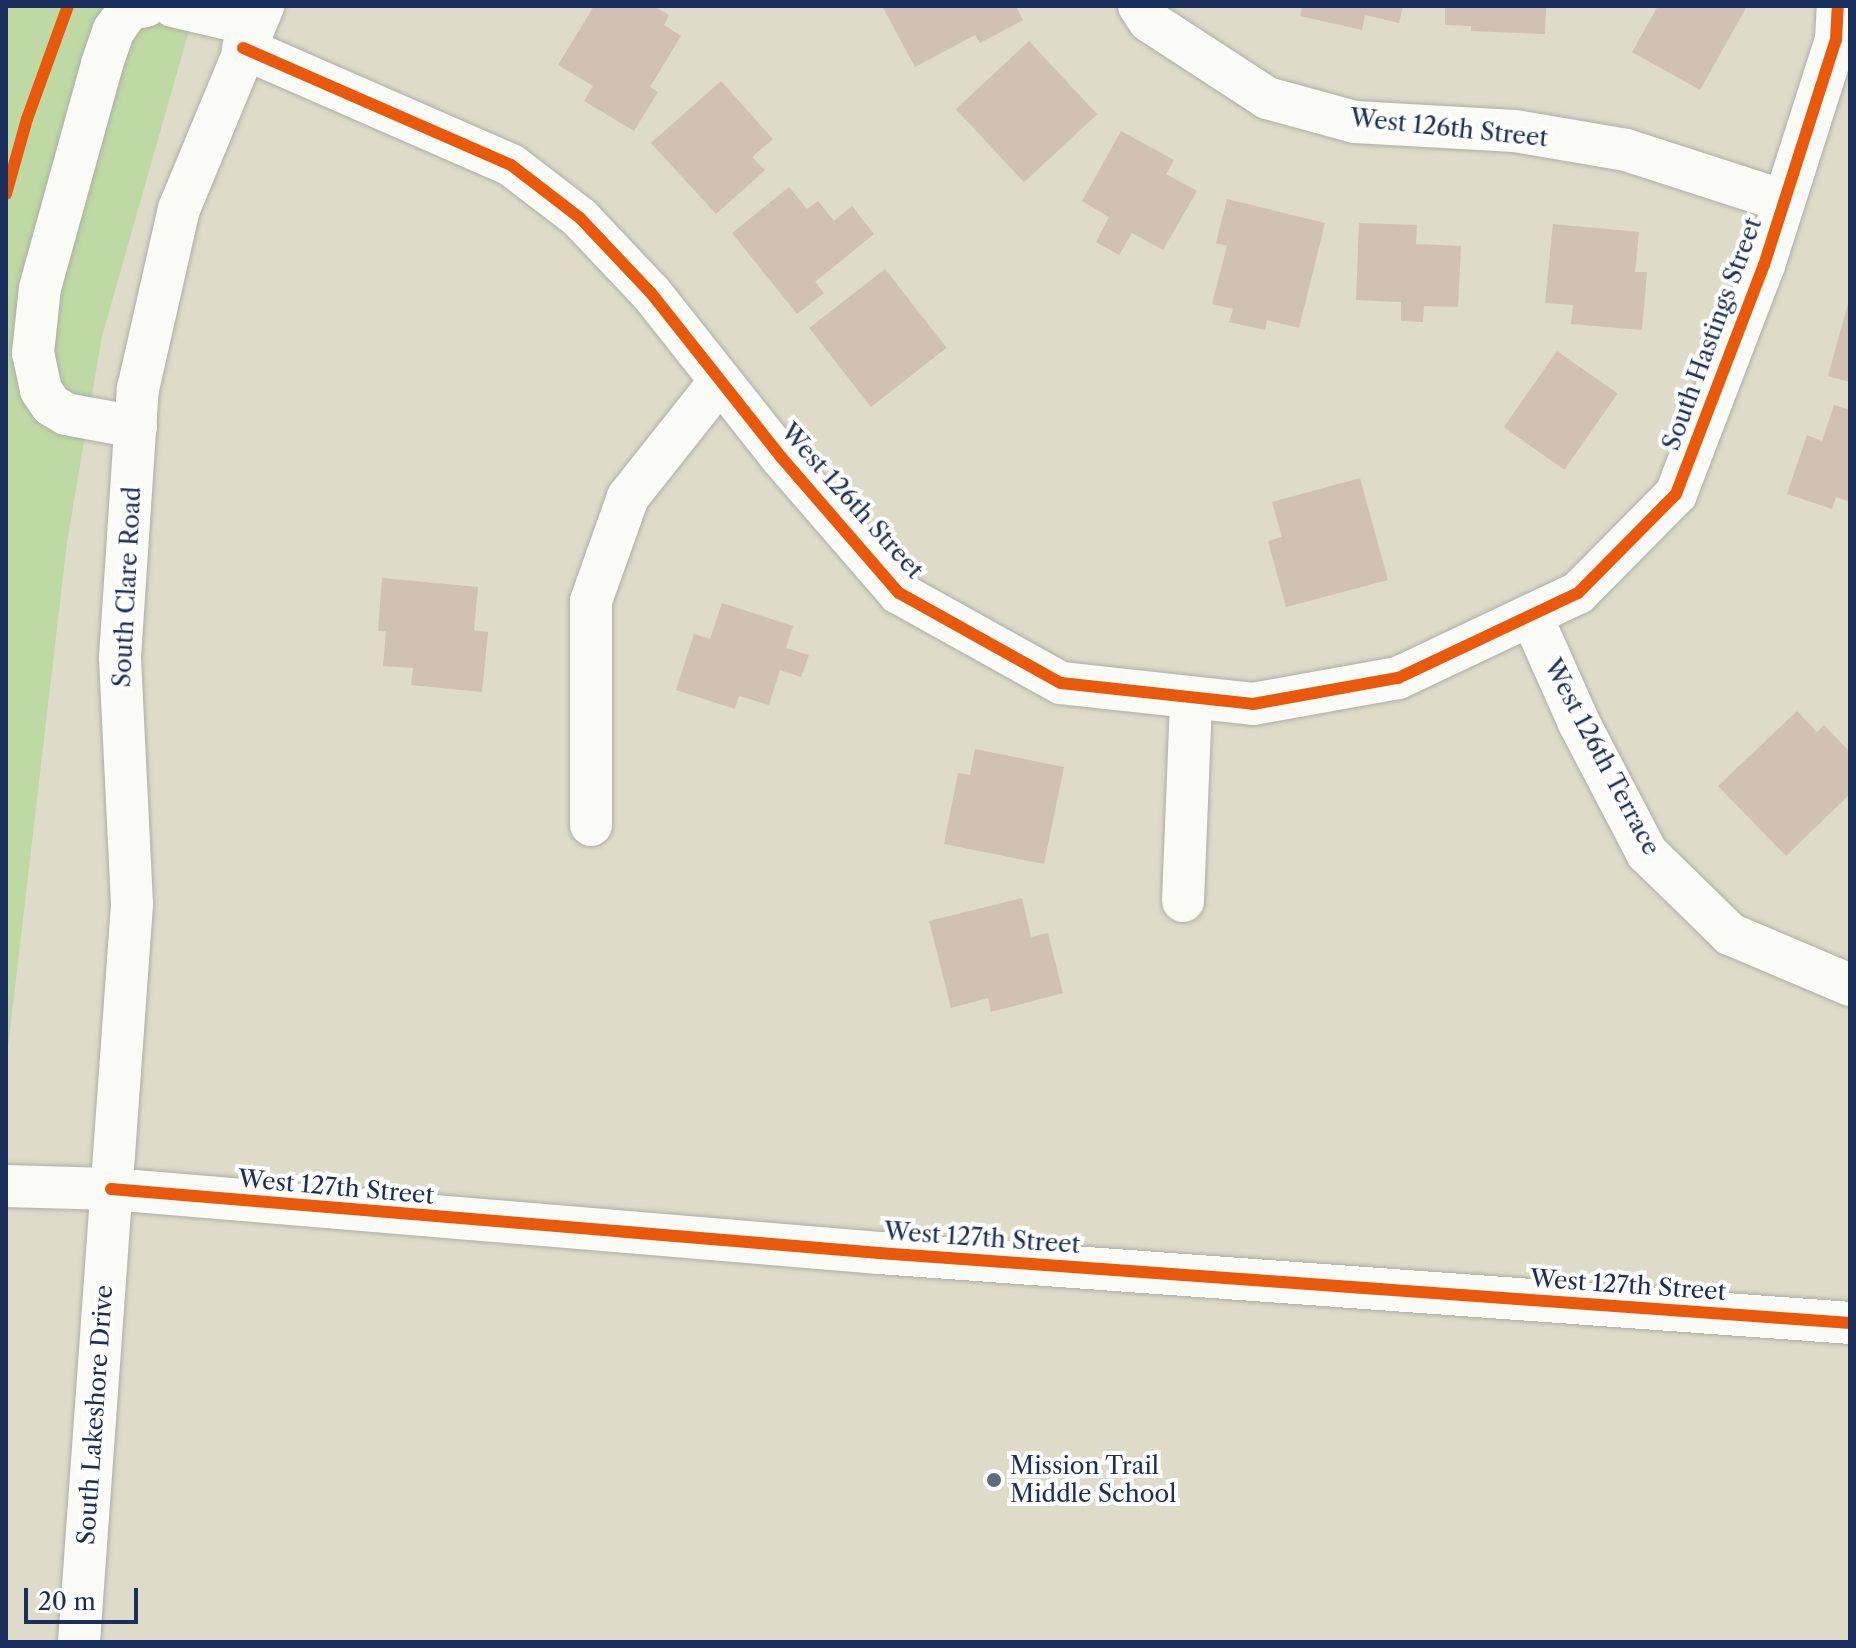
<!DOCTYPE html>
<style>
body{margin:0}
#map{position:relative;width:1856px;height:1648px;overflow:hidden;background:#dedbc8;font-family:"Libre Caslon Text",serif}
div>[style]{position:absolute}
.green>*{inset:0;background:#bed9a4}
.building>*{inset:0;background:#d1c1b2;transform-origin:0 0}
.roads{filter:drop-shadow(0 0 2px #adada6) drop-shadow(0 0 2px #adada6)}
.minor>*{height:42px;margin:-21px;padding:0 21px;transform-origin:21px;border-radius:21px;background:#fafaf7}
.cycleway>*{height:12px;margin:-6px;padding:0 6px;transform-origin:6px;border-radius:6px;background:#e8590c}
.dots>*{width:22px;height:22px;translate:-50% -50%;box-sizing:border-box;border:4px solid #fff;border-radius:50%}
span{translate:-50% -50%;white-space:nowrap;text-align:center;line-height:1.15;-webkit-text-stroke:8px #fff;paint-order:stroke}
.street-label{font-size:24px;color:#1b2f5e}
.poi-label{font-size:24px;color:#1b2f5e}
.left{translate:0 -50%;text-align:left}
.frame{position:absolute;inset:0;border:8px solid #1b2f5e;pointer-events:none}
.scale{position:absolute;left:24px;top:1588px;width:114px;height:36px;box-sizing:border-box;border:4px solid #1b2f5e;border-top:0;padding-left:10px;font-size:24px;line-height:28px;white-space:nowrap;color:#1b2f5e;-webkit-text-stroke:6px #fff;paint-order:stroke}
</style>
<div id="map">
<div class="green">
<i style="clip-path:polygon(6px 6px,196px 6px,102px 336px,67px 542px,6px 1065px)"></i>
</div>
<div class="building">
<i style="clip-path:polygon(594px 6px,654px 6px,669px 15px,664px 25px,681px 36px,650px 87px,658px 92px,634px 131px,584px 101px,593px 86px,558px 65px)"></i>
<i style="clip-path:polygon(882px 6px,1016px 6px,1023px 20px,980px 43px,975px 35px,915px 67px)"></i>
<i style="clip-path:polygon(1302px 6px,1403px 6px,1399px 23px,1365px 15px,1362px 30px,1300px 16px)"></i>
<i style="clip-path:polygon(1445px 6px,1546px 6px,1545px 34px,1471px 31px,1471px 26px,1445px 25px)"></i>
<i style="clip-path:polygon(1658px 6px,1746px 8px,1700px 90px,1632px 52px)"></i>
<i style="left:1029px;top:41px;width:100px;height:100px;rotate:47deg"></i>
<i style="clip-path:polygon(721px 81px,773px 139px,752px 157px,765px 170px,716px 214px,651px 143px)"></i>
<i style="clip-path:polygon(1121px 131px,1174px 160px,1166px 174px,1197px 191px,1163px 250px,1132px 233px,1119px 255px,1096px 242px,1109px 217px,1082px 201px)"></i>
<i style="clip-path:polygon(789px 187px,807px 209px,818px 201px,834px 221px,852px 206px,874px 234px,815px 282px,824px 293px,797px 314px,732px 233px)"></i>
<i style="clip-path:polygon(1227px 199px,1325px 223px,1299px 328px,1267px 320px,1265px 330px,1229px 322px,1233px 309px,1212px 304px,1227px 246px,1216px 243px)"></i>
<i style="clip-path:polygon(1359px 223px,1417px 225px,1416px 244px,1461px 246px,1458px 307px,1424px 306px,1423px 322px,1401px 321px,1401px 302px,1356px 300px)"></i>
<i style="clip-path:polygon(1553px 224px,1639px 232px,1635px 272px,1647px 272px,1642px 330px,1571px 324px,1573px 305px,1545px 303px)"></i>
<i style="left:885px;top:269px;width:100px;height:96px;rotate:52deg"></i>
<i style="clip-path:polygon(1849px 300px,1850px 300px,1850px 382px,1828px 376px)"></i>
<i style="left:1557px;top:351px;width:74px;height:93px;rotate:35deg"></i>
<i style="clip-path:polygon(1834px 405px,1850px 410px,1850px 502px,1836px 497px,1832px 509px,1787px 494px,1807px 435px,1822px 441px)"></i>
<i style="clip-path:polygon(1360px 478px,1388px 580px,1286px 607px,1268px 541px,1282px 537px,1272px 502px)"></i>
<i style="clip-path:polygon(382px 578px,478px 587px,474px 630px,488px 632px,482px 692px,411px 685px,413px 668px,383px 666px,386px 631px,378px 631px)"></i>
<i style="clip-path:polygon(722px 603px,793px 626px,786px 648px,809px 655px,801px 677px,780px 670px,769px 705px,739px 696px,735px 709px,676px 690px,694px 634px,710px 639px)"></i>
<i style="clip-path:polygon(1797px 711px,1817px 732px,1824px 725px,1850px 752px,1850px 794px,1786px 856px,1718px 786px)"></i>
<i style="clip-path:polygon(975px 749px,1064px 767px,1044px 864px,944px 844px,958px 773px,970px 775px)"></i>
<i style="clip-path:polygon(1022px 898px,1031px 937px,1048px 933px,1063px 993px,991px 1012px,988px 998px,951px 1008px,929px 921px)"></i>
</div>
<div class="roads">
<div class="minor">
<i style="left:173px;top:6px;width:83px;rotate:13.2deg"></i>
<i style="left:1139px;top:6px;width:18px;rotate:56deg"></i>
<i style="left:1149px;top:21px;width:141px;rotate:33.1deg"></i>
<i style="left:1267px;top:98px;width:91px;rotate:15.3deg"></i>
<i style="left:1355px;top:122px;width:160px;rotate:3.2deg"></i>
<i style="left:1515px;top:131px;width:113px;rotate:9.7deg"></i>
<i style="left:1626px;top:150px;width:166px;rotate:17.9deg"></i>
<i style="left:243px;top:48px;width:292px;rotate:23.6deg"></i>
<i style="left:511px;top:165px;width:87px;rotate:37.5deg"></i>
<i style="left:580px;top:218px;width:103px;rotate:46.6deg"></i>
<i style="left:651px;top:293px;width:209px;rotate:51.6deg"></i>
<i style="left:781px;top:457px;width:180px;rotate:49.1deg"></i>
<i style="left:899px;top:593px;width:185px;rotate:29.1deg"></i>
<i style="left:1061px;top:683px;width:193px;rotate:6.2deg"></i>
<i style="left:1253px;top:704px;width:147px;rotate:-10.2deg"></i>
<i style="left:1398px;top:678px;width:199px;rotate:-25.3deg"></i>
<i style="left:1578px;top:593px;width:139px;rotate:-45.3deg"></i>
<i style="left:1676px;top:494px;width:245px;rotate:-69deg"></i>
<i style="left:1764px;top:265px;width:236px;rotate:-72.3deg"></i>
<i style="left:1836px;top:40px;width:34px;rotate:-87deg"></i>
<i style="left:136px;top:427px;width:71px;rotate:-169.5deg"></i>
<i style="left:66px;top:414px;width:17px;rotate:-149deg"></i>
<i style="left:51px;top:405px;width:18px;rotate:-124deg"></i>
<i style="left:41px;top:390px;width:38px;rotate:-102deg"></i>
<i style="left:33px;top:353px;width:65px;rotate:-83.9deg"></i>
<i style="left:40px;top:288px;width:232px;rotate:-74.5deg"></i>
<i style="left:102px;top:64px;width:36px;rotate:-71deg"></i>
<i style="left:114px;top:30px;width:26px;rotate:-54deg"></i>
<i style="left:129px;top:9px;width:17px;rotate:-10deg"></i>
<i style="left:1531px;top:615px;width:118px;rotate:66deg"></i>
<i style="left:1579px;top:723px;width:147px;rotate:62.4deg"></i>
<i style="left:1647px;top:853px;width:116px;rotate:44.3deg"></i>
<i style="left:1730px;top:934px;width:130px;rotate:23deg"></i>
<i style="left:591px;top:825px;width:224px;rotate:-90deg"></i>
<i style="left:591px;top:601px;width:110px;rotate:-70.4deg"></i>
<i style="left:628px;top:497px;width:148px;rotate:-51.6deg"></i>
<i style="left:1183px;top:901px;width:203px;rotate:-87.7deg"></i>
<i style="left:6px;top:1186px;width:105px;rotate:1.6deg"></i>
<i style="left:111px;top:1189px;width:771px;rotate:4.76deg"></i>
<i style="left:879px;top:1253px;width:974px;rotate:4.12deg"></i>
<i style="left:79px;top:1642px;width:740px;rotate:-85.89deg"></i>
<i style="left:132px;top:904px;width:247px;rotate:-92.8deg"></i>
<i style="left:120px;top:657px;width:269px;rotate:-86.2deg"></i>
<i style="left:138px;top:389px;width:185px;rotate:-77.2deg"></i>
<i style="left:179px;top:209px;width:220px;rotate:-67.5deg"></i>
</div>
</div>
<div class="cycleway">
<i style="left:243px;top:48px;width:292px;rotate:23.6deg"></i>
<i style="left:511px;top:165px;width:87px;rotate:37.5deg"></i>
<i style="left:580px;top:218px;width:103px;rotate:46.6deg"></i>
<i style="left:651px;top:293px;width:209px;rotate:51.6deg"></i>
<i style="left:781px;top:457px;width:180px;rotate:49.1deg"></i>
<i style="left:899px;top:593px;width:185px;rotate:29.1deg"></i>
<i style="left:1061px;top:683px;width:193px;rotate:6.2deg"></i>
<i style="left:1253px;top:704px;width:147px;rotate:-10.2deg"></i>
<i style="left:1398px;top:678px;width:199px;rotate:-25.3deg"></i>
<i style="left:1578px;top:593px;width:139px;rotate:-45.3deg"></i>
<i style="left:1676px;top:494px;width:245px;rotate:-69deg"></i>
<i style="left:1764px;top:265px;width:236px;rotate:-72.3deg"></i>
<i style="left:1836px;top:40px;width:34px;rotate:-87deg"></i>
<i style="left:6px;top:194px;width:78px;rotate:-74.4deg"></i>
<i style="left:27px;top:119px;width:120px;rotate:-70.1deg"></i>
<i style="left:111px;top:1189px;width:771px;rotate:4.76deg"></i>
<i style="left:879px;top:1253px;width:974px;rotate:4.12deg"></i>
</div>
<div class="dots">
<i style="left:994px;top:1480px;background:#5f6b83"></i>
</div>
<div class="street-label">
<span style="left:1449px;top:128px;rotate:6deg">West 126th Street</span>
<span style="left:1712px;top:334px;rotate:-70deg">South Hastings Street</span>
<span style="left:852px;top:501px;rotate:48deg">West 126th Street</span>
<span style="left:127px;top:587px;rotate:-87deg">South Clare Road</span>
<span style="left:1602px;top:757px;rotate:62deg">West 126th Terrace</span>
<span style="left:336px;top:1187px;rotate:5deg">West 127th Street</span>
<span style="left:982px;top:1238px;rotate:4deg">West 127th Street</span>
<span style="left:1628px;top:1285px;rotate:4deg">West 127th Street</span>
<span style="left:95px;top:1415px;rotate:-86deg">South Lakeshore Drive</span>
</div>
<div class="poi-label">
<span class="left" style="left:1010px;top:1480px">Mission Trail<br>Middle School</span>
</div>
<div class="frame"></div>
<div class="scale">20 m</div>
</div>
